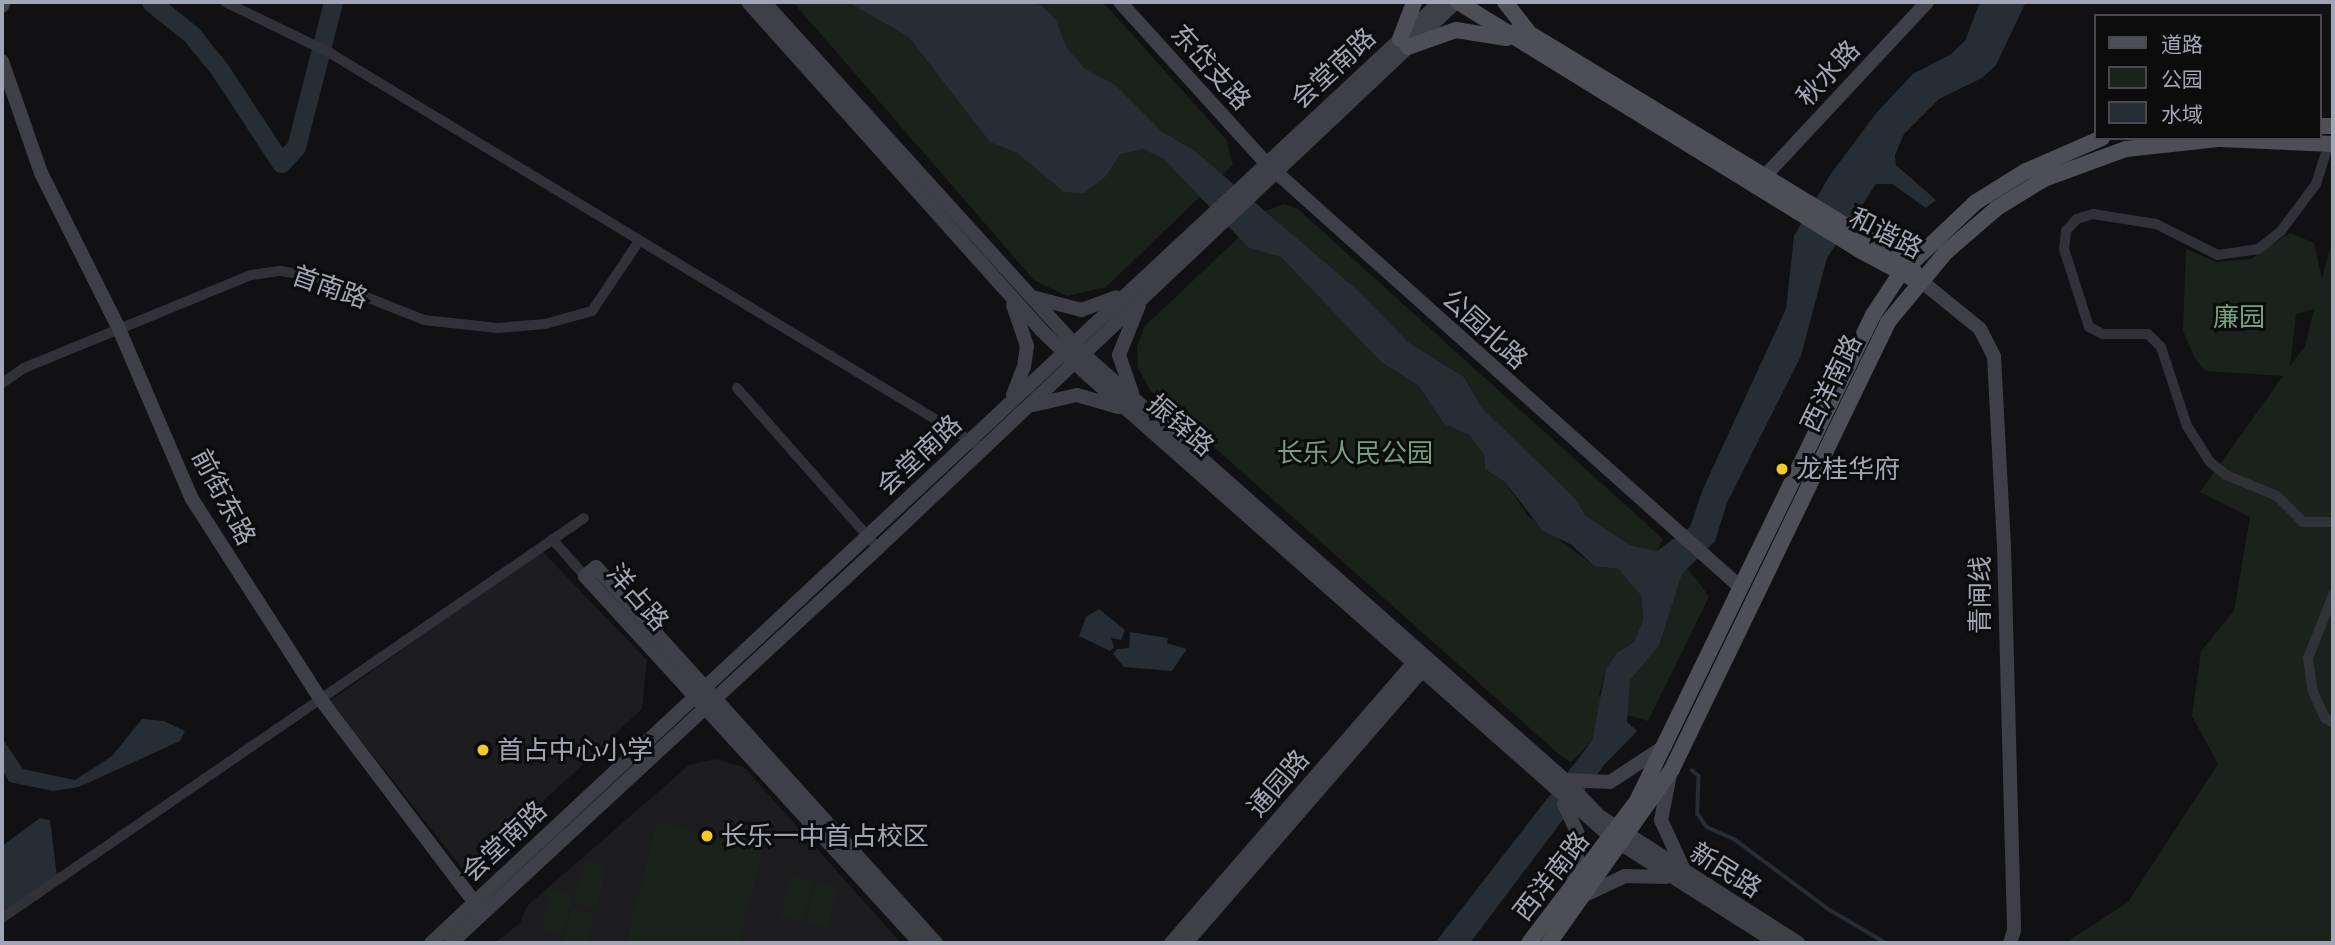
<!DOCTYPE html>
<html>
<head>
<meta charset="utf-8">
<style>
	body { margin:0 }
	#map { position:relative; width:2335px; height:945px; overflow:hidden; background:#111012; font-family:"PT Sans Narrow","Noto Sans SC",sans-serif }
	div>[style] { position:absolute }
	.built>* { inset:0; background:#1d1d1f }
	.green>* { inset:0; background:#1b221c }
	.water>* { inset:0; background:#272d35 }
	.stream>* { height:3.5px; margin:-1.75px; padding:0 1.75px; transform-origin:1.75px; border-radius:1.75px; background:#272d35 }
	.river>* { height:19px; margin:-9.5px; padding:0 9.5px; transform-origin:9.5px; border-radius:9.5px; background:#272d35 }
	.street>* { height:10px; margin:-5px; padding:0 5px; transform-origin:5px; border-radius:5px; background:#313237 }
	.secondary>* { height:14px; margin:-7px; padding:0 7px; transform-origin:7px; border-radius:7px; background:#3f4047 }
	.primary>* { height:16px; margin:-8px; padding:0 8px; transform-origin:8px; border-radius:8px; background:#4d4e56 }
	.dots>* { width:19px; height:19px; translate:-50% -50%; box-sizing:border-box; border:4px solid #0c0c0d; border-radius:50% }
	span { translate:-50% -50%; white-space:nowrap; text-align:center; line-height:1.15; -webkit-text-stroke:6px #0c0c0d; paint-order:stroke }
	.street-label { font-size:26px; color:#a2a5b3 }
	.park-label { font-size:26px; color:#789e80 }
	.poi-label { font-size:26px; color:#a2a5b3 }
	.left { translate:0 -50%; text-align:left }
	.frame { position:absolute; inset:0; border:4px solid #a2a5b3; pointer-events:none }
	.legend { position:absolute; left:2094px; top:14px; width:228px; height:126px; box-sizing:border-box; background:#0c0c0d; border:2px solid #48494f; margin:0; padding:9px 12px; list-style:none; font-size:21px; color:#a2a5b3 }
	.legend li { display:flex; align-items:center; gap:14px; height:35px }
	.legend b { width:35px; border:2px solid #48494f }
</style>
</head>
<body>
<div id="map">
	<div class="built">
		<i style="clip-path:polygon(542px 551px,647px 660px,642px 709px,466px 873px,330px 701px)"></i>
		<i style="clip-path:polygon(715px 759px,744px 767px,901px 943px,495px 943px,520px 923px,527px 906px,689px 765px)"></i>
	</div>
	<div class="green">
		<i style="clip-path:polygon(793px 2px,1103px 2px,1226px 139px,1233px 165px,1106px 287px,1067px 296px,1034px 280px)"></i>
		<i style="clip-path:polygon(1284px 204px,1298px 209px,1663px 539px,1657px 551px,1630px 545px,1586px 516px,1574px 497px,1482px 408px,1464px 377px,1408px 342px,1265px 211px)"></i>
		<i style="clip-path:polygon(evenodd,2290px 233px,2314px 243px,2322px 279px,2333px 237px,2333px 943px,2066px 943px,2128px 902px,2218px 764px,2192px 716px,2201px 651px,2234px 611px,2250px 517px,2200px 492px,2283px 376px,2205px 371px,2195px 359px,2183px 331px,2186px 249px,2217px 262px,2251px 259px,2290px 233px,2314px 309px,2305px 346px,2290px 366px,2296px 314px,2314px 309px)"></i>
		<i style="clip-path:polygon(1241px 235px,1249px 248px,1281px 257px,1381px 362px,1419px 386px,1444px 424px,1469px 435px,1484px 455px,1485px 469px,1505px 482px,1528px 516px,1594px 566px,1618px 569px,1633px 582px,1641px 595px,1643px 620px,1634px 642px,1617px 653px,1606px 669px,1599px 695px,1625px 701px,1630px 680px,1659px 646px,1682px 574px,1687px 569px,1698px 581px,1709px 597px,1648px 721px,1599px 707px,1592px 741px,1571px 762px,1561px 756px,1150px 390px,1138px 368px,1137px 347px,1145px 326px)"></i>
		<i style="clip-path:polygon(657px 822px,763px 850px,738px 943px,626px 943px)"></i>
		<i style="clip-path:polygon(584px 861px,606px 867px,596px 908px,574px 903px)"></i>
		<i style="clip-path:polygon(791px 875px,813px 881px,802px 922px,780px 917px)"></i>
		<i style="clip-path:polygon(816px 882px,838px 887px,828px 928px,806px 923px)"></i>
		<i style="clip-path:polygon(551px 889px,573px 894px,563px 935px,541px 930px)"></i>
		<i style="clip-path:polygon(572px 908px,594px 914px,587px 943px,564px 943px)"></i>
	</div>
	<div class="water">
		<i style="clip-path:polygon(848px 2px,1031px 2px,1042px 6px,1056px 20px,1066px 47px,1085px 69px,1114px 84px,1161px 131px,1196px 152px,1357px 290px,1408px 342px,1464px 377px,1482px 408px,1574px 497px,1586px 516px,1630px 545px,1657px 551px,1690px 527px,1703px 489px,1786px 309px,1794px 236px,1830px 175px,1877px 112px,1913px 74px,1951px 54px,1965px 41px,1980px 2px,2026px 2px,1996px 65px,1982px 78px,1939px 99px,1904px 134px,1895px 155px,1896px 165px,1936px 200px,1926px 208px,1892px 184px,1876px 184px,1827px 258px,1801px 356px,1727px 503px,1715px 541px,1682px 574px,1659px 646px,1630px 680px,1627px 722px,1637px 731px,1604px 765px,1470px 943px,1435px 943px,1592px 741px,1606px 669px,1617px 653px,1634px 642px,1643px 620px,1641px 595px,1618px 569px,1594px 566px,1572px 545px,1543px 531px,1505px 482px,1485px 469px,1484px 455px,1469px 435px,1444px 424px,1419px 386px,1381px 362px,1281px 257px,1249px 248px,1164px 159px,1143px 149px,1120px 154px,1106px 176px,1084px 193px,1064px 192px,1016px 152px,990px 142px,909px 37px)"></i>
		<i style="clip-path:polygon(1099px 609px,1125px 630px,1121px 640px,1111px 638px,1114px 647px,1110px 651px,1079px 636px,1086px 617px)"></i>
		<i style="clip-path:polygon(1130px 632px,1168px 638px,1167px 643px,1187px 649px,1172px 671px,1124px 667px,1113px 654px,1117px 649px,1129px 648px)"></i>
		<i style="clip-path:polygon(142px 719px,164px 721px,185px 731px,180px 741px,79px 787px,53px 791px,9px 782px,2px 769px,2px 738px,23px 769px,75px 780px,112px 756px)"></i>
		<i style="clip-path:polygon(40px 818px,50px 820px,57px 877px,2px 912px,2px 846px)"></i>
	</div>
	<div class="stream">
		<i style="left:1692px;top:770px;width:9px;rotate:41deg"></i>
		<i style="left:1699px;top:776px;width:38px;rotate:92deg"></i>
		<i style="left:1698px;top:814px;width:16px;rotate:55deg"></i>
		<i style="left:1707px;top:827px;width:30px;rotate:24deg"></i>
		<i style="left:1734px;top:839px;width:119px;rotate:36.5deg"></i>
		<i style="left:1830px;top:910px;width:65px;rotate:30.5deg"></i>
	</div>
	<div class="river">
		<i style="left:151px;top:2px;width:53px;rotate:38.8deg"></i>
		<i style="left:192px;top:35px;width:45px;rotate:51.3deg"></i>
		<i style="left:220px;top:70px;width:111px;rotate:56.7deg"></i>
		<i style="left:281px;top:163px;width:22px;rotate:-47deg"></i>
		<i style="left:296px;top:147px;width:150px;rotate:-75.7deg"></i>
	</div>
	<div class="street">
		<i style="left:225px;top:2px;width:117px;rotate:25.9deg"></i>
		<i style="left:330px;top:53px;width:763px;rotate:31.17deg"></i>
		<i style="left:2329px;top:143px;width:43px;rotate:107.6deg"></i>
		<i style="left:2316px;top:184px;width:59px;rotate:126.7deg"></i>
		<i style="left:2281px;top:231px;width:28px;rotate:141deg"></i>
		<i style="left:2259px;top:249px;width:41px;rotate:171.7deg"></i>
		<i style="left:2218px;top:255px;width:69px;rotate:-153.4deg"></i>
		<i style="left:2156px;top:224px;width:64px;rotate:-171deg"></i>
		<i style="left:2093px;top:214px;width:17px;rotate:163deg"></i>
		<i style="left:2077px;top:219px;width:16px;rotate:133deg"></i>
		<i style="left:2066px;top:231px;width:18px;rotate:96deg"></i>
		<i style="left:2064px;top:249px;width:82px;rotate:72.2deg"></i>
		<i style="left:2089px;top:327px;width:16px;rotate:27deg"></i>
		<i style="left:2103px;top:334px;width:45px"></i>
		<i style="left:2148px;top:334px;width:18px;rotate:45deg"></i>
		<i style="left:2161px;top:347px;width:83px;rotate:71.8deg"></i>
		<i style="left:2187px;top:426px;width:43px;rotate:57.4deg"></i>
		<i style="left:2210px;top:462px;width:21px;rotate:39deg"></i>
		<i style="left:2226px;top:475px;width:55px;rotate:22.4deg"></i>
		<i style="left:2277px;top:496px;width:37px;rotate:45deg"></i>
		<i style="left:2303px;top:522px;width:30px"></i>
		<i style="left:2px;top:383px;width:27px;rotate:-34deg"></i>
		<i style="left:24px;top:368px;width:245px;rotate:-22.3deg"></i>
		<i style="left:251px;top:275px;width:30px;rotate:-8deg"></i>
		<i style="left:281px;top:271px;width:36px;rotate:10deg"></i>
		<i style="left:316px;top:277px;width:116px;rotate:21.7deg"></i>
		<i style="left:424px;top:320px;width:74px;rotate:6.2deg"></i>
		<i style="left:498px;top:328px;width:47px;rotate:-4.9deg"></i>
		<i style="left:545px;top:324px;width:49px;rotate:-15.5deg"></i>
		<i style="left:592px;top:311px;width:84px;rotate:-56.1deg"></i>
		<i style="left:737px;top:388px;width:204px;rotate:48.6deg"></i>
		<i style="left:552px;top:539px;width:50px;rotate:48.3deg"></i>
		<i style="left:2333px;top:595px;width:68px;rotate:111.6deg"></i>
		<i style="left:2308px;top:658px;width:34px;rotate:82deg"></i>
		<i style="left:2313px;top:692px;width:29px;rotate:65deg"></i>
		<i style="left:2325px;top:718px;width:9px;rotate:32deg"></i>
		<i style="left:2px;top:918px;width:706px;rotate:-34.5deg"></i>
	</div>
	<div class="secondary">
		<i style="left:748px;top:2px;width:440px;rotate:48.2deg"></i>
		<i style="left:1041px;top:330px;width:65px;rotate:43.8deg"></i>
		<i style="left:1088px;top:375px;width:699px;rotate:41.46deg"></i>
		<i style="left:1612px;top:838px;width:196px;rotate:32.5deg"></i>
		<i style="left:764px;top:2px;width:472px;rotate:47.8deg"></i>
		<i style="left:1081px;top:352px;width:646px;rotate:41.49deg"></i>
		<i style="left:1565px;top:780px;width:50px;rotate:46.6deg"></i>
		<i style="left:1599px;top:816px;width:236px;rotate:32.5deg"></i>
		<i style="left:1120px;top:2px;width:219px;rotate:47.8deg"></i>
		<i style="left:1267px;top:164px;width:635px;rotate:41.81deg"></i>
		<i style="left:2px;top:6px;width:4px;rotate:-63deg"></i>
		<i style="left:2px;top:61px;width:119px;rotate:70.8deg"></i>
		<i style="left:41px;top:173px;width:174px;rotate:63.4deg"></i>
		<i style="left:119px;top:329px;width:185px;rotate:66.8deg"></i>
		<i style="left:192px;top:499px;width:239px;rotate:57.3deg"></i>
		<i style="left:321px;top:700px;width:261px;rotate:52.8deg"></i>
		<i style="left:1764px;top:177px;width:239px;rotate:-47deg"></i>
		<i style="left:1920px;top:280px;width:77px;rotate:39.2deg"></i>
		<i style="left:1980px;top:329px;width:30px;rotate:63deg"></i>
		<i style="left:1994px;top:356px;width:190px;rotate:87deg"></i>
		<i style="left:2004px;top:546px;width:384px;rotate:88.5deg"></i>
		<i style="left:2014px;top:930px;width:14px;rotate:107deg"></i>
		<i style="left:1036px;top:298px;width:47px;rotate:14.9deg"></i>
		<i style="left:1081px;top:310px;width:37px;rotate:-20deg"></i>
		<i style="left:1132px;top:393px;width:40px;rotate:-108.9deg"></i>
		<i style="left:1119px;top:355px;width:54px;rotate:-68.2deg"></i>
		<i style="left:1013px;top:395px;width:30px;rotate:-69deg"></i>
		<i style="left:1024px;top:367px;width:21px;rotate:-82deg"></i>
		<i style="left:1027px;top:346px;width:43px;rotate:-108.9deg"></i>
		<i style="left:1033px;top:405px;width:45px;rotate:-12.8deg"></i>
		<i style="left:1077px;top:395px;width:43px;rotate:16.3deg"></i>
		<i style="left:1670px;top:775px;width:46px;rotate:101.3deg"></i>
		<i style="left:1661px;top:820px;width:55px;rotate:65.3deg"></i>
		<i style="left:1565px;top:780px;width:45px;rotate:2.5deg"></i>
		<i style="left:1610px;top:782px;width:66px;rotate:-33.2deg"></i>
		<i style="left:1564px;top:804px;width:38px;rotate:65deg"></i>
		<i style="left:1580px;top:839px;width:45px;rotate:99deg"></i>
		<i style="left:1585px;top:895px;width:44px;rotate:-25.4deg"></i>
		<i style="left:1625px;top:876px;width:41px;rotate:1.4deg"></i>
		<i style="left:431px;top:943px;width:1380px;rotate:-43deg"></i>
		<i style="left:451px;top:943px;width:582px;rotate:-42.77deg"></i>
		<i style="left:878px;top:548px;width:795px;rotate:-43.37deg"></i>
		<i style="left:920px;top:943px;width:497px;rotate:-132.4deg"></i>
		<i style="left:585px;top:576px;width:14px;rotate:-39deg"></i>
		<i style="left:596px;top:567px;width:507px;rotate:47.88deg"></i>
		<i style="left:1171px;top:943px;width:377px;rotate:-49.1deg"></i>
		<i style="left:1186px;top:943px;width:369px;rotate:-49.1deg"></i>
	</div>
	<div class="primary">
		<i style="left:1458px;top:2px;width:471px;rotate:31.7deg"></i>
		<i style="left:1859px;top:250px;width:58px;rotate:27.9deg"></i>
		<i style="left:1505px;top:2px;width:37px;rotate:52deg"></i>
		<i style="left:1519px;top:27px;width:458px;rotate:31.3deg"></i>
		<i style="left:1910px;top:265px;width:9px;rotate:58deg"></i>
		<i style="left:1400px;top:39px;width:40px;rotate:-69deg"></i>
		<i style="left:1408px;top:47px;width:51px;rotate:-19.5deg"></i>
		<i style="left:1456px;top:30px;width:51px;rotate:9.1deg"></i>
		<i style="left:2319px;top:126px;width:14px"></i>
		<i style="left:1529px;top:943px;width:178px;rotate:-52.7deg"></i>
		<i style="left:1637px;top:801px;width:540px;rotate:-64.1deg"></i>
		<i style="left:1873px;top:315px;width:49px;rotate:-56.6deg"></i>
		<i style="left:1900px;top:274px;width:105px;rotate:-43.5deg"></i>
		<i style="left:1976px;top:202px;width:59px;rotate:-31.8deg"></i>
		<i style="left:2026px;top:171px;width:83px;rotate:-23.5deg"></i>
		<i style="left:1549px;top:943px;width:213px;rotate:-54.7deg"></i>
		<i style="left:1672px;top:769px;width:496px;rotate:-64.2deg"></i>
		<i style="left:1888px;top:322px;width:91px;rotate:-50.4deg"></i>
		<i style="left:1946px;top:252px;width:67px;rotate:-40.8deg"></i>
		<i style="left:1997px;top:208px;width:55px;rotate:-31.7deg"></i>
		<i style="left:2044px;top:179px;width:87px;rotate:-20.1deg"></i>
		<i style="left:2126px;top:149px;width:95px;rotate:-6.1deg"></i>
		<i style="left:2220px;top:139px;width:113px;rotate:2.5deg"></i>
	</div>
	<div class="dots">
		<i style="left:1782px;top:469px;background:#f3ca28"></i>
		<i style="left:483px;top:750px;background:#f3ca28"></i>
		<i style="left:707px;top:836px;background:#f3ca28"></i>
	</div>
	<div class="street-label">
		<span style="left:1211px;top:67px;rotate:48deg">东岱支路</span>
		<span style="left:1333px;top:68px;rotate:-43deg">会堂南路</span>
		<span style="left:1828px;top:73px;rotate:-47deg">秋水路</span>
		<span style="left:1886px;top:233px;rotate:27deg">和谐路</span>
		<span style="left:330px;top:287px;rotate:19deg">首南路</span>
		<span style="left:1485px;top:329px;rotate:42deg">公园北路</span>
		<span style="left:1831px;top:383px;rotate:-64deg">西洋南路</span>
		<span style="left:1181px;top:425px;rotate:41deg">振铎路</span>
		<span style="left:919px;top:455px;rotate:-43deg">会堂南路</span>
		<span style="left:224px;top:497px;rotate:62deg">前街东路</span>
		<span style="left:1980px;top:595px;rotate:-90deg">青闸线</span>
		<span style="left:638px;top:597px;rotate:49deg">洋占路</span>
		<span style="left:1278px;top:783px;rotate:-49deg">通园路</span>
		<span style="left:504px;top:841px;rotate:-43deg">会堂南路</span>
		<span style="left:1726px;top:870px;rotate:32deg">新民路</span>
		<span style="left:1551px;top:876px;rotate:-52deg">西洋南路</span>
	</div>
	<div class="park-label">
		<span style="left:2239px;top:317px">廉园</span>
		<span style="left:1355px;top:453px">长乐人民公园</span>
	</div>
	<div class="poi-label">
		<span class="left" style="left:1796px;top:469px">龙桂华府</span>
		<span class="left" style="left:497px;top:750px">首占中心小学</span>
		<span class="left" style="left:721px;top:836px">长乐一中首占校区</span>
	</div>
	<div class="frame"></div>
	<ul class="legend">
	<li><b style="height:9px;background:#4d4e56"></b>道路</li>
	<li><b style="height:19px;background:#1b221c"></b>公园</li>
	<li><b style="height:19px;background:#272d35"></b>水域</li>
	</ul>
</div>
</body>
</html>
